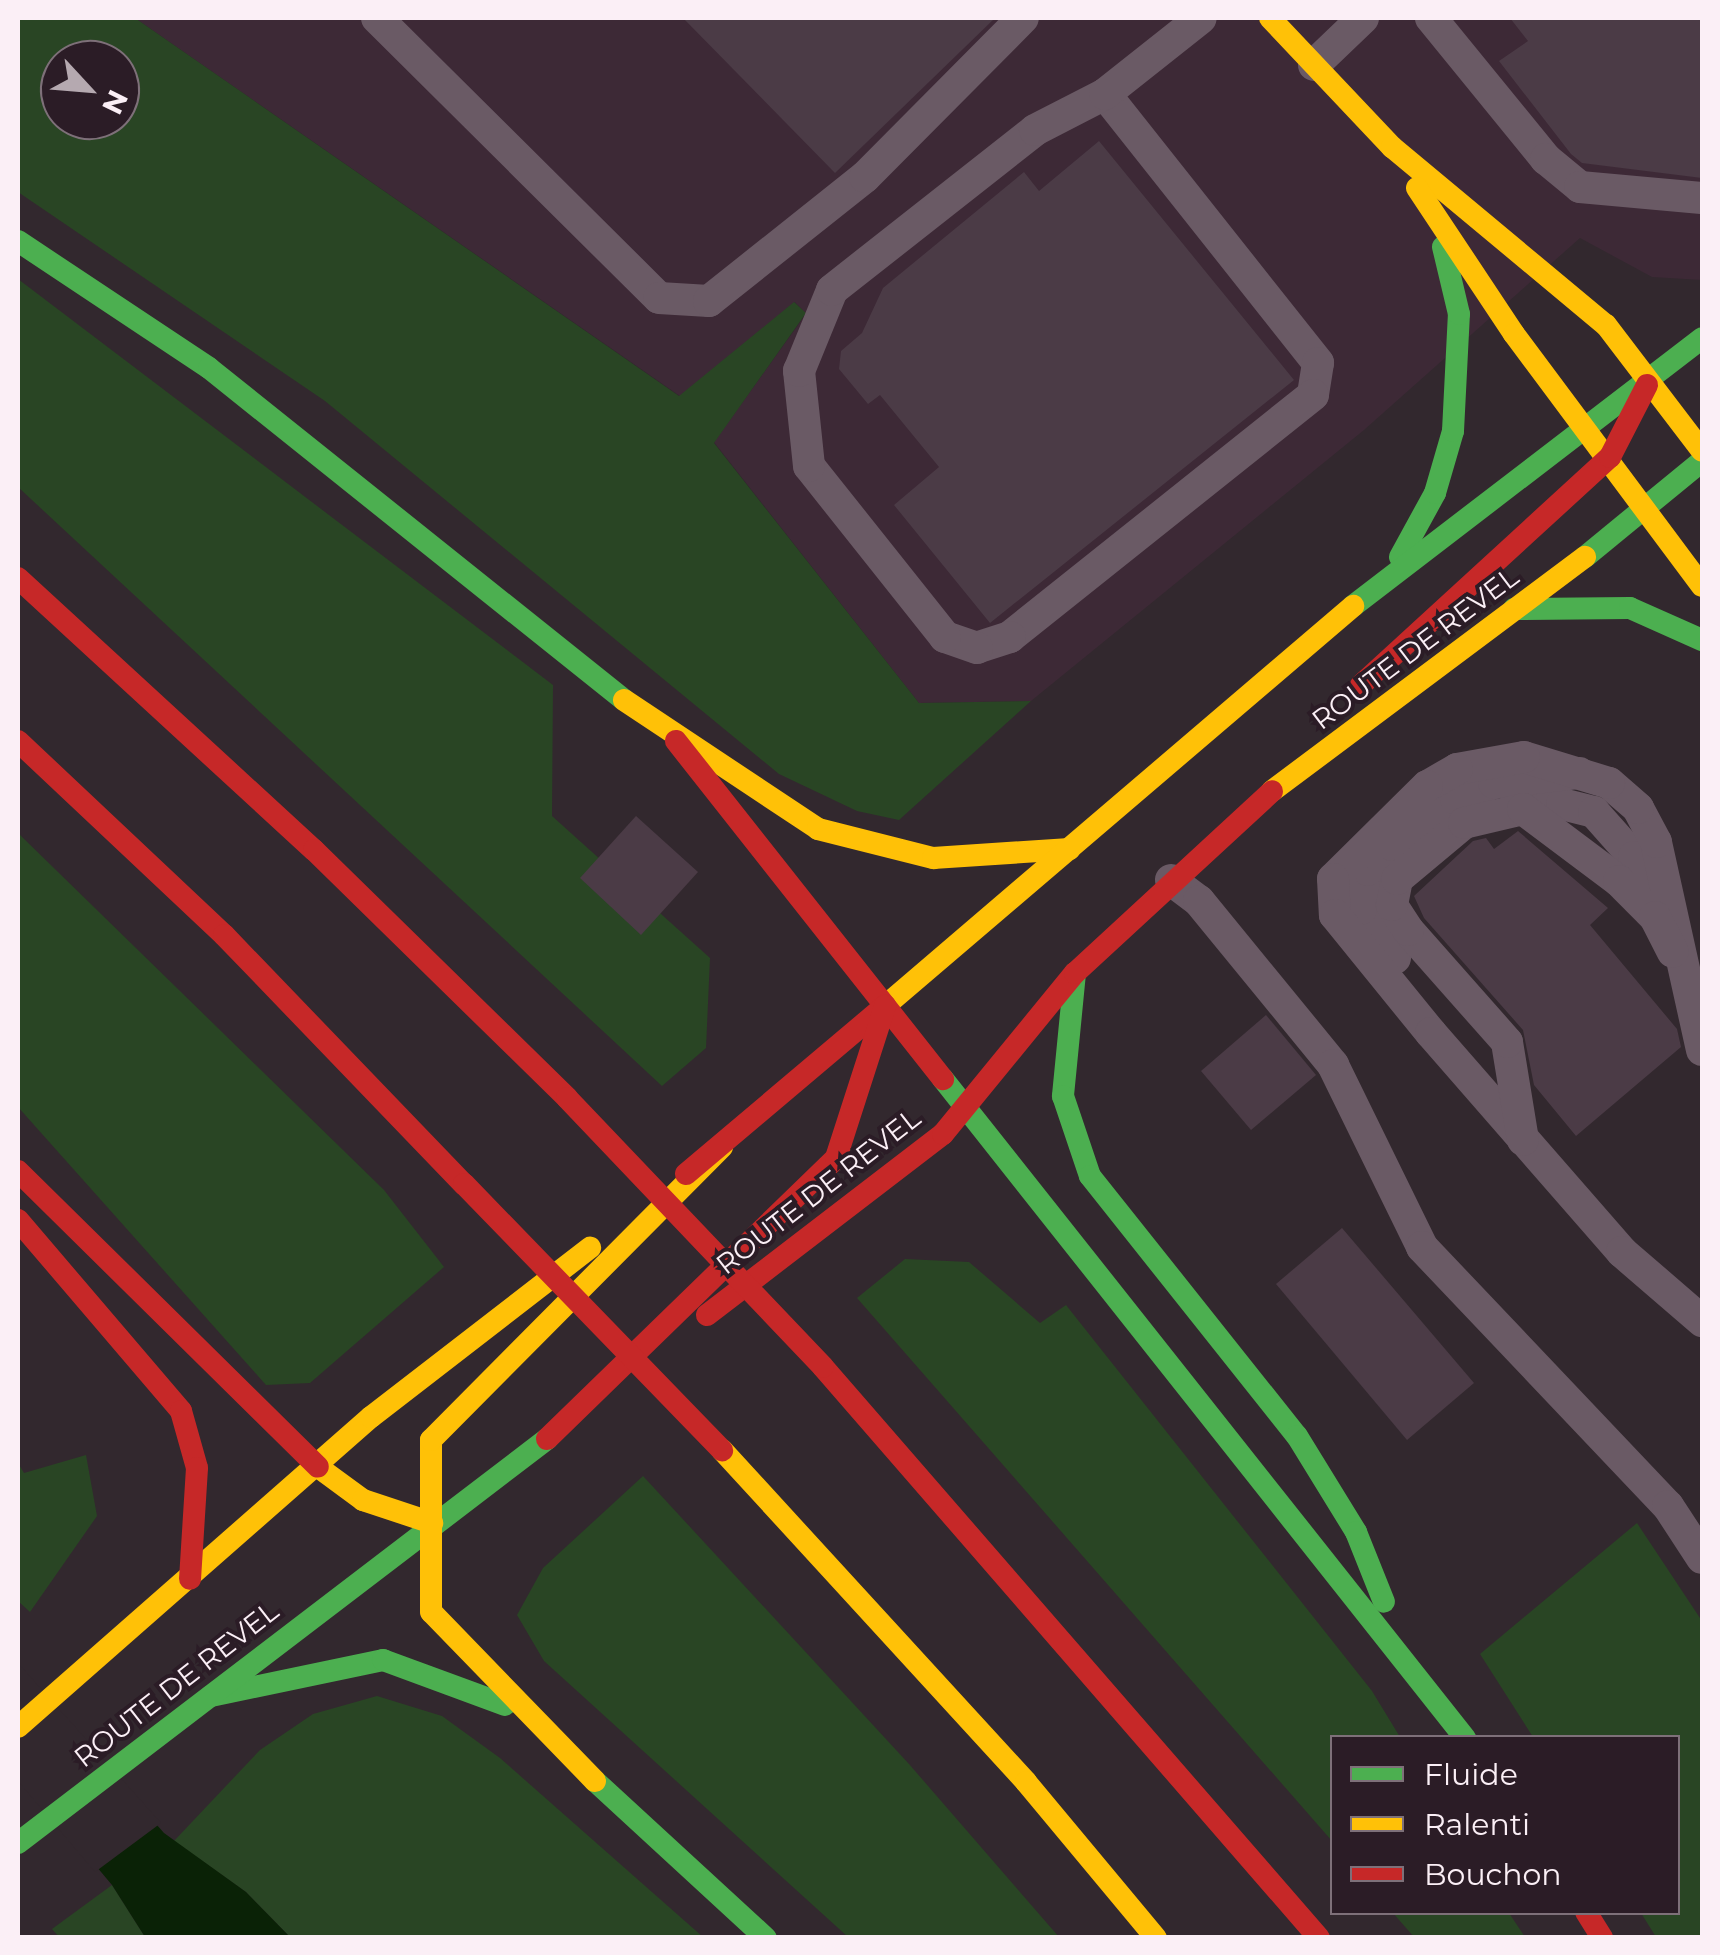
<!DOCTYPE html>
<html>
<head>
<meta charset="utf-8">
<style>
	body { margin:0 }
	#map { position:relative; width:1720px; height:1955px; overflow:hidden; background:#32282e; font-family:Montserrat,sans-serif }
	div>[style] { position:absolute }
	.built>* { inset:0; background:#3d2936 }
	.green>* { inset:0; background:#294524 }
	.water>* { inset:0; background:#0a2206 }
	.pier>* { inset:0; background:#32282e }
	.building>* { inset:0; background:#4b3b46 }
	.lane>* { height:32px; margin:-16px; padding:0 16px; transform-origin:16px; border-radius:16px; background:#6a5a65 }
	.fast>* { height:22px; margin:-11px; padding:0 11px; transform-origin:11px; border-radius:11px; background:#4caf50 }
	.slow>* { height:22px; margin:-11px; padding:0 11px; transform-origin:11px; border-radius:11px; background:#ffc107 }
	.jam>* { height:22px; margin:-11px; padding:0 11px; transform-origin:11px; border-radius:11px; background:#c62828 }
	.jam-bridge>* { height:22px; margin:-11px; padding:0 11px; transform-origin:11px; border-radius:11px; background:#c62828 }
	span { translate:-50% -50%; white-space:nowrap; text-align:center; line-height:1.15; -webkit-text-stroke:8px #2b1c26; paint-order:stroke }
	.street-label { font-size:28px; color:#fbeff6 }
	.frame { position:absolute; inset:0; border:20px solid #fbeff6; pointer-events:none }
	.legend { position:absolute; left:1330px; top:1735px; width:350px; height:180px; box-sizing:border-box; background:#2b1c26; border:2px solid #7e7079; margin:0; padding:12px 18px; list-style:none; font-size:30px; color:#fbeff6 }
	.legend li { display:flex; align-items:center; gap:20px; height:50px }
	.legend b { width:50px; border:2px solid #7e7079 }
	.north { position:absolute; left:40px; top:40px; width:100px; height:100px; box-sizing:border-box; background:#2b1c26; border:2px solid #7e7079; border-radius:50%; rotate:116deg; font-size:28px; font-weight:700; line-height:40px; text-align:center; color:#fbeff6 }
	.north::after { content:''; display:block; margin:auto; width:35px; height:45px; background:#b5a9b0; clip-path:polygon(50% 0,100% 100%,50% 72%,0 100%) }
</style>
</head>
<body>
<div id="map">
	<div class="built">
		<i style="clip-path:polygon(135px 18px,1702px 18px,1702px 280px,1652px 277px,1580px 238px,1364px 430px,1031px 701px,919px 703px,714px 442px,806px 314px,795px 302px,680px 396px)"></i>
	</div>
	<div class="green">
		<i style="clip-path:polygon(evenodd,18px 18px,135px 18px,679px 396px,794px 302px,806px 313px,714px 443px,919px 703px,1031px 701px,899px 820px,857px 811px,779px 774px,325px 401px,18px 192px,18px 18px,60px 60px,120px 60px,120px 120px,60px 120px,60px 60px)"></i>
		<i style="clip-path:polygon(18px 279px,553px 685px,552px 816px,710px 958px,706px 1048px,662px 1086px,18px 487px)"></i>
		<i style="clip-path:polygon(18px 833px,384px 1190px,444px 1267px,310px 1383px,266px 1385px,18px 1107px)"></i>
		<i style="clip-path:polygon(905px 1259px,969px 1262px,1040px 1323px,1066px 1305px,1372px 1691px,1400px 1737px,1332px 1738px,1332px 1841px,857px 1298px)"></i>
		<i style="clip-path:polygon(86px 1455px,97px 1516px,30px 1612px,18px 1601px,18px 1463px,24px 1473px)"></i>
		<i style="clip-path:polygon(643px 1476px,909px 1764px,1059px 1937px,848px 1937px,544px 1661px,517px 1615px,543px 1568px)"></i>
		<i style="clip-path:polygon(1637px 1523px,1702px 1621px,1702px 1937px,1656px 1937px,1641px 1913px,1678px 1912px,1678px 1738px,1533px 1737px,1480px 1654px)"></i>
		<i style="clip-path:polygon(377px 1696px,442px 1716px,500px 1758px,703px 1937px,290px 1937px,246px 1892px,174px 1841px,260px 1750px,313px 1714px)"></i>
		<i style="clip-path:polygon(112px 1885px,145px 1937px,59px 1937px,52px 1929px)"></i>
		<i style="clip-path:polygon(1393px 1913px,1509px 1913px,1525px 1937px,1414px 1937px)"></i>
	</div>
	<div class="water">
		<i style="clip-path:polygon(18px 1668px,164px 1833px,246px 1892px,290px 1937px,145px 1937px,112px 1885px,18px 1773px)"></i>
	</div>
	<div class="pier">
		<i style="clip-path:polygon(18px 1663px,161px 1823px,95px 1872px,18px 1781px)"></i>
	</div>
	<div class="building">
		<i style="clip-path:polygon(683px 18px,995px 18px,835px 173px)"></i>
		<i style="clip-path:polygon(1510px 18px,1702px 18px,1702px 178px,1582px 163px,1571px 154px,1499px 61px,1528px 41px)"></i>
		<i style="clip-path:polygon(1099px 141px,1294px 380px,990px 623px,894px 505px,939px 467px,880px 395px,868px 404px,839px 369px,841px 351px,862px 333px,883px 288px,1024px 172px,1039px 191px)"></i>
		<i style="clip-path:polygon(636px 816px,698px 872px,641px 935px,580px 878px)"></i>
		<i style="clip-path:polygon(1518px 831px,1608px 908px,1590px 925px,1677px 1029px,1681px 1047px,1576px 1136px,1534px 1085px,1523px 1030px,1424px 918px,1414px 896px,1473px 841px,1486px 838px,1494px 849px)"></i>
		<i style="clip-path:polygon(1266px 1015px,1316px 1075px,1251px 1130px,1201px 1071px)"></i>
		<i style="clip-path:polygon(1342px 1228px,1474px 1383px,1407px 1440px,1276px 1284px)"></i>
	</div>
	<div class="lane">
		<i style="left:377px;top:18px;width:397px;rotate:44.8deg"></i>
		<i style="left:659px;top:298px;width:50px;rotate:3.4deg"></i>
		<i style="left:709px;top:301px;width:199px;rotate:-38.5deg"></i>
		<i style="left:865px;top:177px;width:224px;rotate:-45.2deg"></i>
		<i style="left:1431px;top:18px;width:182px;rotate:50.8deg"></i>
		<i style="left:1546px;top:159px;width:44px;rotate:39.5deg"></i>
		<i style="left:1580px;top:187px;width:122px;rotate:5.2deg"></i>
		<i style="left:1314px;top:65px;width:68px;rotate:-43.8deg"></i>
		<i style="left:1105px;top:94px;width:343px;rotate:51.6deg"></i>
		<i style="left:1318px;top:363px;width:32px;rotate:99deg"></i>
		<i style="left:1313px;top:395px;width:388px;rotate:141.4deg"></i>
		<i style="left:1010px;top:637px;width:35px;rotate:162deg"></i>
		<i style="left:977px;top:648px;width:34px;rotate:-161deg"></i>
		<i style="left:945px;top:637px;width:218px;rotate:-128.5deg"></i>
		<i style="left:809px;top:466px;width:96px;rotate:-96deg"></i>
		<i style="left:799px;top:371px;width:87px;rotate:-67.8deg"></i>
		<i style="left:832px;top:290px;width:258px;rotate:-38.2deg"></i>
		<i style="left:1035px;top:130px;width:79px;rotate:-27.2deg"></i>
		<i style="left:1105px;top:94px;width:122px;rotate:-38.4deg"></i>
		<i style="left:1523px;top:809px;width:39px;rotate:-7deg"></i>
		<i style="left:1562px;top:804px;width:33px;rotate:14deg"></i>
		<i style="left:1594px;top:812px;width:60px;rotate:48.4deg"></i>
		<i style="left:1634px;top:857px;width:54px;rotate:70.6deg"></i>
		<i style="left:1171px;top:880px;width:35px;rotate:37deg"></i>
		<i style="left:1199px;top:901px;width:212px;rotate:50.7deg"></i>
		<i style="left:1333px;top:1065px;width:203px;rotate:63.9deg"></i>
		<i style="left:1422px;top:1247px;width:357px;rotate:46.5deg"></i>
		<i style="left:1668px;top:1506px;width:62px;rotate:56.8deg"></i>
		<i style="left:1395px;top:958px;width:60px;rotate:-124.8deg"></i>
		<i style="left:1361px;top:909px;width:40px;rotate:-80deg"></i>
		<i style="left:1368px;top:870px;width:35px;rotate:-46deg"></i>
		<i style="left:1392px;top:845px;width:79px;rotate:-35.7deg"></i>
		<i style="left:1456px;top:799px;width:41px;rotate:-22.8deg"></i>
		<i style="left:1494px;top:783px;width:86px;rotate:-6.7deg"></i>
		<i style="left:1702px;top:1050px;width:213px;rotate:-102.5deg"></i>
		<i style="left:1656px;top:842px;width:38px;rotate:-118deg"></i>
		<i style="left:1638px;top:808px;width:38px;rotate:-139deg"></i>
		<i style="left:1609px;top:783px;width:89px;rotate:-163deg"></i>
		<i style="left:1524px;top:757px;width:68px;rotate:169.8deg"></i>
		<i style="left:1457px;top:769px;width:34px;rotate:150deg"></i>
		<i style="left:1427px;top:786px;width:132px;rotate:135.3deg"></i>
		<i style="left:1333px;top:879px;width:36px;rotate:87deg"></i>
		<i style="left:1335px;top:915px;width:152px;rotate:50.9deg"></i>
		<i style="left:1431px;top:1033px;width:291px;rotate:48.9deg"></i>
		<i style="left:1622px;top:1252px;width:106px;rotate:40.8deg"></i>
		<i style="left:1523px;top:1140px;width:99px;rotate:-99.3deg"></i>
		<i style="left:1507px;top:1042px;width:149px;rotate:-131.5deg"></i>
		<i style="left:1408px;top:930px;width:30px;rotate:-123deg"></i>
		<i style="left:1392px;top:905px;width:26px;rotate:-79deg"></i>
		<i style="left:1397px;top:879px;width:87px;rotate:-39.9deg"></i>
		<i style="left:1464px;top:823px;width:61px;rotate:-13.3deg"></i>
		<i style="left:1523px;top:809px;width:120px;rotate:36.9deg"></i>
		<i style="left:1619px;top:881px;width:51px;rotate:45deg"></i>
		<i style="left:1655px;top:917px;width:39px;rotate:63deg"></i>
	</div>
	<div class="fast">
		<i style="left:18px;top:241px;width:229px;rotate:33.6deg"></i>
		<i style="left:209px;top:368px;width:531px;rotate:38.66deg"></i>
		<i style="left:1400px;top:557px;width:73px;rotate:-61.3deg"></i>
		<i style="left:1435px;top:493px;width:65px;rotate:-73.8deg"></i>
		<i style="left:1453px;top:431px;width:117px;rotate:-87.1deg"></i>
		<i style="left:1459px;top:314px;width:69px;rotate:-103.4deg"></i>
		<i style="left:1585px;top:557px;width:151px;rotate:-39.4deg"></i>
		<i style="left:1353px;top:606px;width:440px;rotate:-37.5deg"></i>
		<i style="left:1514px;top:609px;width:116px;rotate:-0.5deg"></i>
		<i style="left:1630px;top:608px;width:79px;rotate:24deg"></i>
		<i style="left:1075px;top:973px;width:124px;rotate:95.6deg"></i>
		<i style="left:1063px;top:1096px;width:84px;rotate:71.4deg"></i>
		<i style="left:1090px;top:1176px;width:332px;rotate:51.5deg"></i>
		<i style="left:1297px;top:1436px;width:113px;rotate:58.4deg"></i>
		<i style="left:1356px;top:1532px;width:75px;rotate:68.2deg"></i>
		<i style="left:943px;top:1079px;width:841px;rotate:51.62deg"></i>
		<i style="left:211px;top:1696px;width:176px;rotate:-11.8deg"></i>
		<i style="left:383px;top:1660px;width:130px;rotate:20.2deg"></i>
		<i style="left:595px;top:1781px;width:232px;rotate:42.6deg"></i>
		<i style="left:18px;top:1843px;width:666px;rotate:-37.37deg"></i>
	</div>
	<div class="slow">
		<i style="left:1270px;top:18px;width:178px;rotate:46.6deg"></i>
		<i style="left:1392px;top:147px;width:278px;rotate:39.8deg"></i>
		<i style="left:1606px;top:325px;width:158px;rotate:52.7deg"></i>
		<i style="left:1417px;top:188px;width:175px;rotate:56.4deg"></i>
		<i style="left:1514px;top:334px;width:314px;rotate:53.3deg"></i>
		<i style="left:624px;top:700px;width:233px;rotate:33.6deg"></i>
		<i style="left:818px;top:829px;width:119px;rotate:14.2deg"></i>
		<i style="left:933px;top:858px;width:137px;rotate:-3.8deg"></i>
		<i style="left:1272px;top:791px;width:391px;rotate:-36.8deg"></i>
		<i style="left:885px;top:1006px;width:616px;rotate:-40.52deg"></i>
		<i style="left:722px;top:1450px;width:450px;rotate:47.5deg"></i>
		<i style="left:1026px;top:1782px;width:203px;rotate:50.2deg"></i>
		<i style="left:318px;top:1467px;width:56px;rotate:36.3deg"></i>
		<i style="left:363px;top:1500px;width:73px;rotate:18.4deg"></i>
		<i style="left:18px;top:1727px;width:470px;rotate:-41.3deg"></i>
		<i style="left:371px;top:1417px;width:277px;rotate:-37.7deg"></i>
		<i style="left:595px;top:1781px;width:235px;rotate:-134.1deg"></i>
		<i style="left:431px;top:1612px;width:172px;rotate:-90deg"></i>
		<i style="left:431px;top:1440px;width:413px;rotate:-45.2deg"></i>
	</div>
	<div class="jam">
		<i style="left:18px;top:578px;width:402px;rotate:42.6deg"></i>
		<i style="left:314px;top:850px;width:354px;rotate:44.4deg"></i>
		<i style="left:1361px;top:685px;width:338px;rotate:-42.5deg"></i>
		<i style="left:1610px;top:457px;width:81px;rotate:-62.8deg"></i>
		<i style="left:18px;top:741px;width:283px;rotate:43.3deg"></i>
		<i style="left:224px;top:935px;width:346px;rotate:46.1deg"></i>
		<i style="left:676px;top:741px;width:431px;rotate:51.7deg"></i>
		<i style="left:18px;top:1171px;width:421px;rotate:44.6deg"></i>
		<i style="left:686px;top:1174px;width:260px;rotate:-40.2deg"></i>
		<i style="left:18px;top:1220px;width:251px;rotate:49.5deg"></i>
		<i style="left:181px;top:1411px;width:59px;rotate:74.3deg"></i>
		<i style="left:197px;top:1468px;width:111px;rotate:93.6deg"></i>
		<i style="left:707px;top:1315px;width:297px;rotate:-37.5deg"></i>
		<i style="left:943px;top:1134px;width:208px;rotate:-50.7deg"></i>
		<i style="left:1075px;top:973px;width:268px;rotate:-42.7deg"></i>
		<i style="left:823px;top:1367px;width:756px;rotate:49.02deg"></i>
		<i style="left:547px;top:1439px;width:403px;rotate:-44.2deg"></i>
		<i style="left:836px;top:1158px;width:160px;rotate:-72.1deg"></i>
		<i style="left:1586px;top:1912px;width:31px;rotate:58deg"></i>
	</div>
	<div class="jam-bridge">
		<i style="left:567px;top:1098px;width:371px;rotate:46.4deg"></i>
		<i style="left:464px;top:1184px;width:371px;rotate:45.9deg"></i>
	</div>
	<div class="street-label">
		<span style="left:1415px;top:648px;rotate:-37deg">ROUTE DE REVEL</span>
		<span style="left:818px;top:1191px;rotate:-38deg">ROUTE DE REVEL</span>
		<span style="left:176px;top:1684px;rotate:-38deg">ROUTE DE REVEL</span>
	</div>
	<div class="frame"></div>
	<ul class="legend">
	<li><b style="height:12px;background:#4caf50"></b>Fluide</li>
	<li><b style="height:12px;background:#ffc107"></b>Ralenti</li>
	<li><b style="height:12px;background:#c62828"></b>Bouchon</li>
	</ul>
	<div class="north">N</div>
</div>
</body>
</html>
